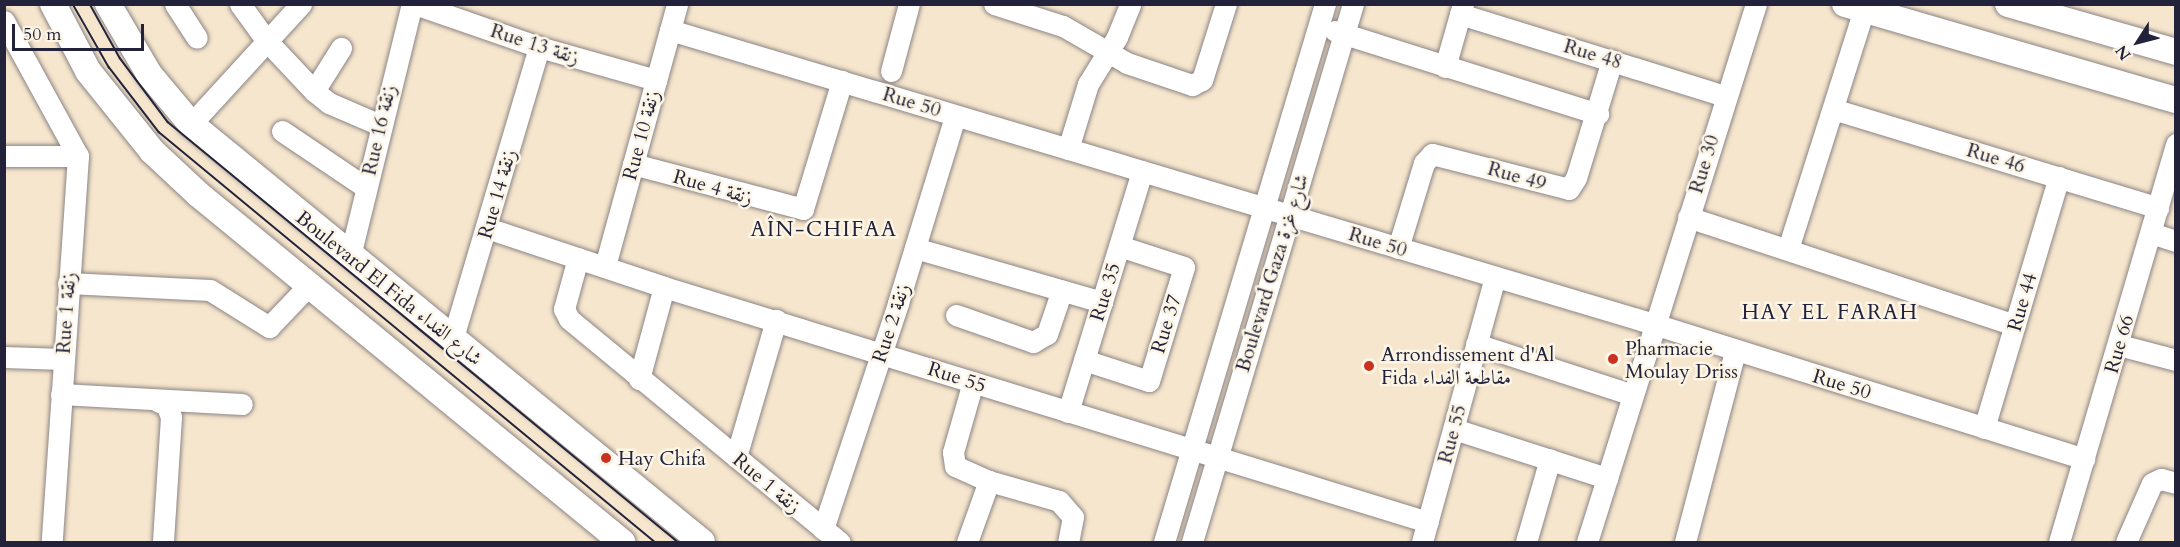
<!DOCTYPE html>
<html>
<head>
<meta charset="utf-8">
<style>
	body { margin:0 }
	#map { position:relative; width:2180px; height:547px; overflow:hidden; background:#f6e6cd; font-family:Cardo,Amiri,serif }
	div>[style] { position:absolute }
	.roads { filter:drop-shadow(0 0 2px #8c8484) drop-shadow(0 0 2px #8c8484) }
	.minor>* { height:21px; margin:-10.5px; padding:0 10.5px; transform-origin:10.5px; border-radius:10.5px; background:#fff }
	.major>* { height:26px; margin:-13px; padding:0 13px; transform-origin:13px; border-radius:13px; background:#fff }
	.tram>* { height:1.5px; margin:-0.75px; padding:0 0.75px; transform-origin:0.75px; border-radius:0.75px; background:#22223b }
	.dots>* { width:16px; height:16px; translate:-50% -50%; box-sizing:border-box; border:3px solid #fcf5e5; border-radius:50% }
	span { translate:-50% -50%; white-space:nowrap; text-align:center; line-height:1.15; -webkit-text-stroke:5px #fcf5e5; paint-order:stroke }
	.street-label { font-size:20px; color:#22223b }
	.poi-label { font-size:20px; color:#22223b }
	.left { translate:0 -50%; text-align:left }
	.neighbourhood-label { font-size:21px; color:#22223b; letter-spacing:1.5px }
	.frame { position:absolute; inset:0; border:6px solid #22223b; pointer-events:none }
	.north { position:absolute; left:2108px; top:12px; width:60px; height:60px; -webkit-text-stroke:4px #fcf5e5; paint-order:stroke; rotate:234deg; font-size:16px; font-weight:700; line-height:24px; text-align:center; color:#22223b }
	.north::after { content:''; display:block; margin:auto; width:21px; height:27px; background:#22223b; clip-path:polygon(50% 0,100% 100%,50% 72%,0 100%) }
	.scale { position:absolute; left:12px; top:24px; width:132px; height:27px; box-sizing:border-box; border:3px solid #22223b; border-top:0; padding-left:8px; font-size:18px; line-height:21px; white-space:nowrap; color:#22223b; -webkit-text-stroke:4px #fcf5e5; paint-order:stroke }
</style>
</head>
<body>
<div id="map">
	<div class="roads">
		<div class="minor">
			<i style="left:175px;top:4px;width:40px;rotate:57.1deg"></i>
			<i style="left:240px;top:4px;width:44px;rotate:54.2deg"></i>
			<i style="left:266px;top:40px;width:70px;rotate:46.7deg"></i>
			<i style="left:314px;top:91px;width:19px;rotate:39deg"></i>
			<i style="left:329px;top:103px;width:56px;rotate:23.3deg"></i>
			<i style="left:415px;top:4px;width:131px;rotate:19.1deg"></i>
			<i style="left:539px;top:47px;width:122px;rotate:15.8deg"></i>
			<i style="left:994px;top:4px;width:72px;rotate:17.7deg"></i>
			<i style="left:1063px;top:26px;width:74px;rotate:30deg"></i>
			<i style="left:1127px;top:63px;width:69px;rotate:18.7deg"></i>
			<i style="left:1192px;top:85px;width:11px;rotate:-27deg"></i>
			<i style="left:1202px;top:80px;width:80px;rotate:-72.5deg"></i>
			<i style="left:1460px;top:14px;width:277px;rotate:17.2deg"></i>
			<i style="left:4px;top:21px;width:154px;rotate:61.3deg"></i>
			<i style="left:670px;top:30px;width:1027px;rotate:16.64deg"></i>
			<i style="left:1654px;top:324px;width:451px;rotate:17.4deg"></i>
			<i style="left:1335px;top:31px;width:276px;rotate:17.5deg"></i>
			<i style="left:1445px;top:67px;width:66px;rotate:-74.1deg"></i>
			<i style="left:891px;top:71px;width:69px;rotate:-75deg"></i>
			<i style="left:314px;top:91px;width:51px;rotate:-57.9deg"></i>
			<i style="left:1833px;top:109px;width:340px;rotate:16.9deg"></i>
			<i style="left:191px;top:124px;width:163px;rotate:-47.5deg"></i>
			<i style="left:282px;top:131px;width:100px;rotate:34deg"></i>
			<i style="left:1068px;top:149px;width:68px;rotate:-72.9deg"></i>
			<i style="left:1088px;top:84px;width:55px;rotate:-58.3deg"></i>
			<i style="left:1117px;top:37px;width:35px;rotate:-68deg"></i>
			<i style="left:4px;top:156px;width:74px"></i>
			<i style="left:78px;top:156px;width:387px;rotate:93.9deg"></i>
			<i style="left:633px;top:164px;width:176px;rotate:14.8deg"></i>
			<i style="left:803px;top:209px;width:134px;rotate:-73.1deg"></i>
			<i style="left:1688px;top:217px;width:344px;rotate:18.3deg"></i>
			<i style="left:487px;top:228px;width:187px;rotate:18.4deg"></i>
			<i style="left:664px;top:287px;width:799px;rotate:17.1deg"></i>
			<i style="left:2151px;top:233px;width:26px;rotate:18deg"></i>
			<i style="left:915px;top:248px;width:195px;rotate:16.1deg"></i>
			<i style="left:1398px;top:248px;width:89px;rotate:-73deg"></i>
			<i style="left:1424px;top:163px;width:12px;rotate:-48deg"></i>
			<i style="left:1432px;top:154px;width:141px;rotate:14.3deg"></i>
			<i style="left:1569px;top:189px;width:13px;rotate:-58deg"></i>
			<i style="left:1576px;top:178px;width:123px;rotate:-73deg"></i>
			<i style="left:1788px;top:249px;width:251px;rotate:-72.4deg"></i>
			<i style="left:350px;top:256px;width:260px;rotate:-76.2deg"></i>
			<i style="left:578px;top:258px;width:53px;rotate:105.4deg"></i>
			<i style="left:564px;top:309px;width:11px;rotate:63deg"></i>
			<i style="left:569px;top:319px;width:351px;rotate:39.5deg"></i>
			<i style="left:605px;top:266px;width:272px;rotate:-74.6deg"></i>
			<i style="left:68px;top:283px;width:142px;rotate:2.8deg"></i>
			<i style="left:210px;top:290px;width:70px;rotate:32.1deg"></i>
			<i style="left:269px;top:327px;width:57px;rotate:-46.4deg"></i>
			<i style="left:956px;top:315px;width:82px;rotate:19.3deg"></i>
			<i style="left:1033px;top:342px;width:16px;rotate:-30deg"></i>
			<i style="left:1047px;top:334px;width:46px;rotate:-71.2deg"></i>
			<i style="left:452px;top:341px;width:307px;rotate:-73.5deg"></i>
			<i style="left:1476px;top:344px;width:165px;rotate:18deg"></i>
			<i style="left:2119px;top:345px;width:59px;rotate:14.7deg"></i>
			<i style="left:4px;top:357px;width:59px;rotate:1.9deg"></i>
			<i style="left:1084px;top:360px;width:68px;rotate:17.9deg"></i>
			<i style="left:1149px;top:381px;width:119px;rotate:-72.9deg"></i>
			<i style="left:1184px;top:267px;width:68px;rotate:-162.1deg"></i>
			<i style="left:639px;top:379px;width:95px;rotate:-74.8deg"></i>
			<i style="left:973px;top:382px;width:73px;rotate:105.9deg"></i>
			<i style="left:953px;top:452px;width:14px;rotate:82deg"></i>
			<i style="left:955px;top:466px;width:37px;rotate:24deg"></i>
			<i style="left:989px;top:481px;width:73px;rotate:15.9deg"></i>
			<i style="left:1059px;top:501px;width:21px;rotate:49deg"></i>
			<i style="left:1073px;top:517px;width:25px;rotate:101deg"></i>
			<i style="left:61px;top:394px;width:181px;rotate:3.2deg"></i>
			<i style="left:159px;top:402px;width:7px;rotate:16deg"></i>
			<i style="left:166px;top:404px;width:14px;rotate:69deg"></i>
			<i style="left:171px;top:417px;width:125px;rotate:93.7deg"></i>
			<i style="left:1068px;top:412px;width:252px;rotate:-72.9deg"></i>
			<i style="left:1984px;top:428px;width:262px;rotate:-73.4deg"></i>
			<i style="left:1454px;top:429px;width:161px;rotate:17.8deg"></i>
			<i style="left:736px;top:457px;width:143px;rotate:-73.7deg"></i>
			<i style="left:823px;top:529px;width:238px;rotate:-71.6deg"></i>
			<i style="left:898px;top:303px;width:195px;rotate:-73deg"></i>
			<i style="left:967px;top:542px;width:65px;rotate:-70.2deg"></i>
			<i style="left:1164px;top:542px;width:562px;rotate:-73.34deg"></i>
			<i style="left:1192px;top:542px;width:562px;rotate:-73.34deg"></i>
			<i style="left:1422px;top:542px;width:275px;rotate:-74.6deg"></i>
			<i style="left:1526px;top:542px;width:86px;rotate:-73.9deg"></i>
			<i style="left:1587px;top:542px;width:564px;rotate:-72.56deg"></i>
			<i style="left:1685px;top:542px;width:197px;rotate:-75.3deg"></i>
			<i style="left:2059px;top:542px;width:415px;rotate:-73.6deg"></i>
			<i style="left:2126px;top:542px;width:64px;rotate:-66.2deg"></i>
			<i style="left:2152px;top:483px;width:10px;rotate:-24deg"></i>
			<i style="left:2161px;top:479px;width:16px;rotate:15deg"></i>
		</div>
		<div class="major">
			<i style="left:53px;top:4px;width:76px;rotate:62.4deg"></i>
			<i style="left:88px;top:71px;width:102px;rotate:51.3deg"></i>
			<i style="left:152px;top:151px;width:63px;rotate:43.1deg"></i>
			<i style="left:198px;top:194px;width:549px;rotate:39.38deg"></i>
			<i style="left:108px;top:4px;width:81px;rotate:59.6deg"></i>
			<i style="left:149px;top:74px;width:65px;rotate:50deg"></i>
			<i style="left:191px;top:124px;width:660px;rotate:39.28deg"></i>
			<i style="left:1845px;top:4px;width:345px;rotate:16.2deg"></i>
			<i style="left:2008px;top:4px;width:175px;rotate:15.9deg"></i>
		</div>
	</div>
	<div class="tram">
		<i style="left:73px;top:4px;width:73px;rotate:60.3deg"></i>
		<i style="left:109px;top:67px;width:82px;rotate:52.4deg"></i>
		<i style="left:159px;top:132px;width:644px;rotate:39.58deg"></i>
		<i style="left:90px;top:4px;width:62px;rotate:60.9deg"></i>
		<i style="left:120px;top:58px;width:80px;rotate:53.1deg"></i>
		<i style="left:168px;top:122px;width:661px;rotate:39.47deg"></i>
	</div>
	<div class="dots">
		<i style="left:1613px;top:359px;background:#c8321e"></i>
		<i style="left:1369px;top:366px;background:#c8321e"></i>
		<i style="left:606px;top:458px;background:#c8321e"></i>
	</div>
	<div class="street-label">
		<span style="left:535px;top:44px;rotate:18deg">Rue 13 زنقة</span>
		<span style="left:1593px;top:54px;rotate:17deg">Rue 48</span>
		<span style="left:912px;top:102px;rotate:17deg">Rue 50</span>
		<span style="left:379px;top:130px;rotate:-77deg">Rue 16 زنقة</span>
		<span style="left:641px;top:135px;rotate:-75deg">Rue 10 زنقة</span>
		<span style="left:1996px;top:158px;rotate:17deg">Rue 46</span>
		<span style="left:1704px;top:164px;rotate:-73deg">Rue 30</span>
		<span style="left:1517px;top:176px;rotate:16deg">Rue 49</span>
		<span style="left:713px;top:187px;rotate:16deg">Rue 4 زنقة</span>
		<span style="left:497px;top:194px;rotate:-74deg">Rue 14 زنقة</span>
		<span style="left:1378px;top:242px;rotate:17deg">Rue 50</span>
		<span style="left:1272px;top:273px;rotate:-73deg">Boulevard Gaza شارع غزة</span>
		<span style="left:389px;top:288px;rotate:39deg">Boulevard El Fida شارع الفداء</span>
		<span style="left:1105px;top:292px;rotate:-73deg">Rue 35</span>
		<span style="left:2022px;top:302px;rotate:-74deg">Rue 44</span>
		<span style="left:66px;top:313px;rotate:-86deg">Rue 1 زنقة</span>
		<span style="left:891px;top:323px;rotate:-72deg">Rue 2 زنقة</span>
		<span style="left:1166px;top:324px;rotate:-73deg">Rue 37</span>
		<span style="left:2119px;top:344px;rotate:-74deg">Rue 66</span>
		<span style="left:957px;top:377px;rotate:18deg">Rue 55</span>
		<span style="left:1842px;top:384px;rotate:17deg">Rue 50</span>
		<span style="left:1452px;top:434px;rotate:-75deg">Rue 55</span>
		<span style="left:767px;top:483px;rotate:40deg">Rue 1 زنقة</span>
	</div>
	<div class="poi-label">
		<span class="left" style="left:1625px;top:360px">Pharmacie<br>Moulay Driss</span>
		<span class="left" style="left:1381px;top:366px">Arrondissement d'Al<br>Fida مقاطعة الفداء</span>
		<span class="left" style="left:618px;top:458px">Hay Chifa</span>
	</div>
	<div class="neighbourhood-label">
		<span style="left:824px;top:230px">AÎN-CHIFAA</span>
		<span style="left:1830px;top:313px">HAY EL FARAH</span>
	</div>
	<div class="frame"></div>
	<div class="north">N</div>
	<div class="scale">50 m</div>
</div>
</body>
</html>
